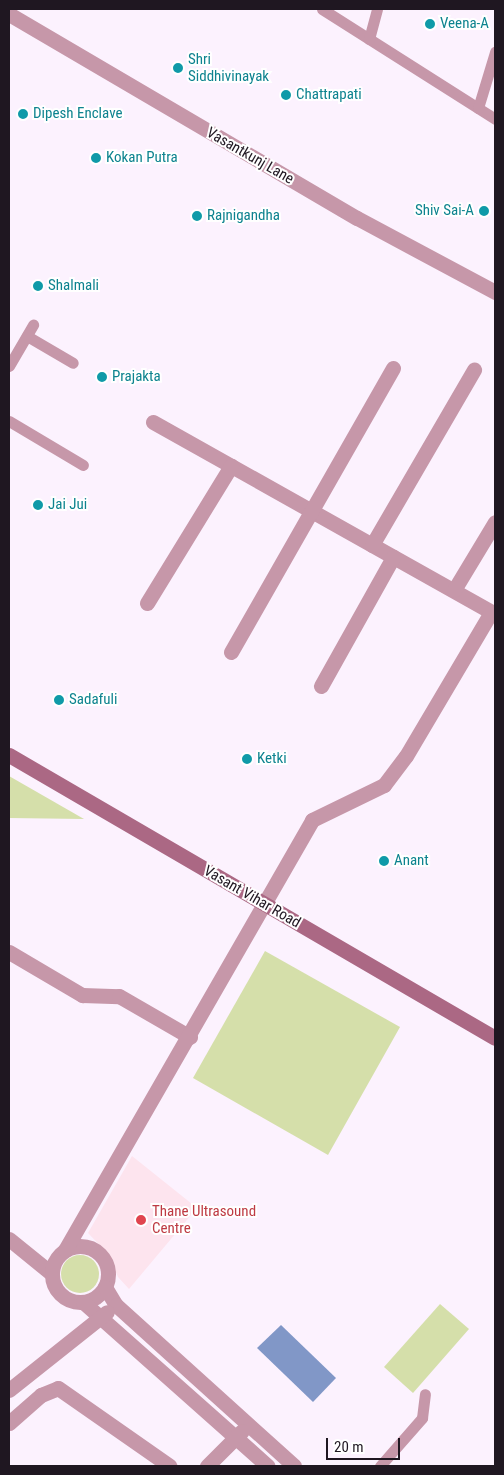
<!DOCTYPE html>
<html>
<head>
<meta charset="utf-8">
<style>
	body { margin:0 }
	#map { position:relative; width:504px; height:1475px; overflow:hidden; background:#fcf2fe; font-family:"Roboto Condensed",sans-serif }
	div>[style] { position:absolute }
	.medical>* { inset:0; background:#fde4ee }
	.green>* { inset:0; background:#d5dfaa }
	.round { border-radius:50% }
	.water>* { inset:0; background:#8197c7 }
	.lane>* { height:11px; margin:-5.5px; padding:0 5.5px; transform-origin:5.5px; border-radius:5.5px; background:#c697a9 }
	.street>* { height:15px; margin:-7.5px; padding:0 7.5px; transform-origin:7.5px; border-radius:7.5px; background:#c697a9 }
	.street>.ring { margin:-7.5px; padding:0; box-sizing:content-box; background:none; border:15px solid #c697a9; border-radius:50% }
	.secondary>* { height:15px; margin:-7.5px; padding:0 7.5px; transform-origin:7.5px; border-radius:7.5px; background:#ab6884 }
	.dots>* { width:14px; height:14px; translate:-50% -50%; box-sizing:border-box; border:2px solid #fff; border-radius:50% }
	span { translate:-50% -50%; white-space:nowrap; text-align:center; line-height:1.15; -webkit-text-stroke:4px #fff; paint-order:stroke }
	.culture-label { font-size:15px; color:#0d838f }
	.left { translate:0 -50%; text-align:left }
	.right { translate:-100% -50%; text-align:right }
	.street-label { font-size:15px; color:#1f1721 }
	.health-label { font-size:15px; color:#be3a42 }
	.frame { position:absolute; inset:0; border:10px solid #1f1721; pointer-events:none }
	.scale { position:absolute; left:326px; top:1438px; width:74px; height:22px; box-sizing:border-box; border:2px solid #1f1721; border-top:0; padding-left:6px; font-size:15px; line-height:18px; white-space:nowrap; color:#1f1721; -webkit-text-stroke:4px #fff; paint-order:stroke }
</style>
</head>
<body>
<div id="map">
	<div class="medical">
		<i style="clip-path:polygon(132px 1156px,197px 1208px,129px 1289px,118px 1277px,108px 1254px,88px 1233px)"></i>
	</div>
	<div class="green">
		<i style="clip-path:polygon(9px 776px,84px 819px,9px 818px)"></i>
		<i style="clip-path:polygon(265px 951px,400px 1027px,328px 1155px,193px 1078px)"></i>
		<i class="round" style="left:61px;top:1255px;width:38px;height:38px"></i>
		<i style="clip-path:polygon(440px 1304px,469px 1329px,413px 1393px,384px 1367px)"></i>
	</div>
	<div class="water">
		<i style="clip-path:polygon(281px 1325px,336px 1378px,313px 1402px,257px 1348px)"></i>
	</div>
	<div class="lane">
		<i style="left:322px;top:9px;width:205px;rotate:32.4deg"></i>
		<i style="left:369px;top:39px;width:31px;rotate:-75deg"></i>
		<i style="left:478px;top:108px;width:59px;rotate:-73.1deg"></i>
		<i style="left:27px;top:336px;width:53px;rotate:30.4deg"></i>
		<i style="left:9px;top:366px;width:48px;rotate:-59.7deg"></i>
		<i style="left:9px;top:421px;width:86px;rotate:30.7deg"></i>
		<i style="left:380px;top:1466px;width:64px;rotate:-48.8deg"></i>
		<i style="left:422px;top:1418px;width:24px;rotate:-83deg"></i>
	</div>
	<div class="street">
		<i style="left:9px;top:14px;width:403px;rotate:30.4deg"></i>
		<i style="left:357px;top:218px;width:157px;rotate:28.2deg"></i>
		<i style="left:153px;top:422px;width:392px;rotate:29.3deg"></i>
		<i style="left:372px;top:545px;width:203px;rotate:-59.8deg"></i>
		<i style="left:454px;top:590px;width:79px;rotate:-58.9deg"></i>
		<i style="left:147px;top:603px;width:161px;rotate:-58.5deg"></i>
		<i style="left:231px;top:652px;width:327px;rotate:-60.3deg"></i>
		<i style="left:321px;top:686px;width:148px;rotate:-60.8deg"></i>
		<i style="left:9px;top:952px;width:85px;rotate:30.5deg"></i>
		<i style="left:82px;top:995px;width:37px;rotate:2deg"></i>
		<i style="left:119px;top:996px;width:82px;rotate:30deg"></i>
		<i style="left:9px;top:1239px;width:55px;rotate:39.1deg"></i>
		<i class="ring" style="left:52px;top:1246px;width:41px;height:41px"></i>
		<i style="left:65px;top:1250px;width:496px;rotate:-60.1deg"></i>
		<i style="left:312px;top:820px;width:80px;rotate:-25.9deg"></i>
		<i style="left:384px;top:785px;width:36px;rotate:-53deg"></i>
		<i style="left:406px;top:756px;width:167px;rotate:-59.4deg"></i>
		<i style="left:105px;top:1287px;width:21px;rotate:59deg"></i>
		<i style="left:116px;top:1305px;width:240px;rotate:42.1deg"></i>
		<i style="left:83px;top:1302px;width:247px;rotate:41.6deg"></i>
		<i style="left:9px;top:1390px;width:125px;rotate:-38.5deg"></i>
		<i style="left:9px;top:1423px;width:43px;rotate:-41.2deg"></i>
		<i style="left:41px;top:1395px;width:18px;rotate:-22deg"></i>
		<i style="left:58px;top:1388px;width:136px;rotate:34.9deg"></i>
		<i style="left:207px;top:1466px;width:49px;rotate:-45deg"></i>
	</div>
	<div class="secondary">
		<i style="left:9px;top:755px;width:562px;rotate:30.21deg"></i>
	</div>
	<div class="dots">
		<i style="left:430px;top:24px;background:#0f9aa8"></i>
		<i style="left:178px;top:68px;background:#0f9aa8"></i>
		<i style="left:286px;top:95px;background:#0f9aa8"></i>
		<i style="left:23px;top:114px;background:#0f9aa8"></i>
		<i style="left:96px;top:158px;background:#0f9aa8"></i>
		<i style="left:484px;top:211px;background:#0f9aa8"></i>
		<i style="left:197px;top:216px;background:#0f9aa8"></i>
		<i style="left:38px;top:286px;background:#0f9aa8"></i>
		<i style="left:102px;top:377px;background:#0f9aa8"></i>
		<i style="left:38px;top:505px;background:#0f9aa8"></i>
		<i style="left:59px;top:700px;background:#0f9aa8"></i>
		<i style="left:247px;top:759px;background:#0f9aa8"></i>
		<i style="left:384px;top:861px;background:#0f9aa8"></i>
		<i style="left:141px;top:1220px;background:#e0444e"></i>
	</div>
	<div class="culture-label">
		<span class="left" style="left:440px;top:24px">Veena-A</span>
		<span class="left" style="left:188px;top:68px">Shri<br>Siddhivinayak</span>
		<span class="left" style="left:296px;top:95px">Chattrapati</span>
		<span class="left" style="left:33px;top:114px">Dipesh Enclave</span>
		<span class="left" style="left:106px;top:158px">Kokan Putra</span>
		<span class="right" style="left:474px;top:211px">Shiv Sai-A</span>
		<span class="left" style="left:207px;top:216px">Rajnigandha</span>
		<span class="left" style="left:48px;top:286px">Shalmali</span>
		<span class="left" style="left:112px;top:377px">Prajakta</span>
		<span class="left" style="left:48px;top:505px">Jai Jui</span>
		<span class="left" style="left:69px;top:700px">Sadafuli</span>
		<span class="left" style="left:257px;top:759px">Ketki</span>
		<span class="left" style="left:394px;top:861px">Anant</span>
	</div>
	<div class="street-label">
		<span style="left:250px;top:156px;rotate:30deg">Vasantkunj Lane</span>
		<span style="left:252px;top:897px;rotate:30deg">Vasant Vihar Road</span>
	</div>
	<div class="health-label">
		<span class="left" style="left:152px;top:1220px">Thane Ultrasound<br>Centre</span>
	</div>
	<div class="frame"></div>
	<div class="scale">20 m</div>
</div>
</body>
</html>
